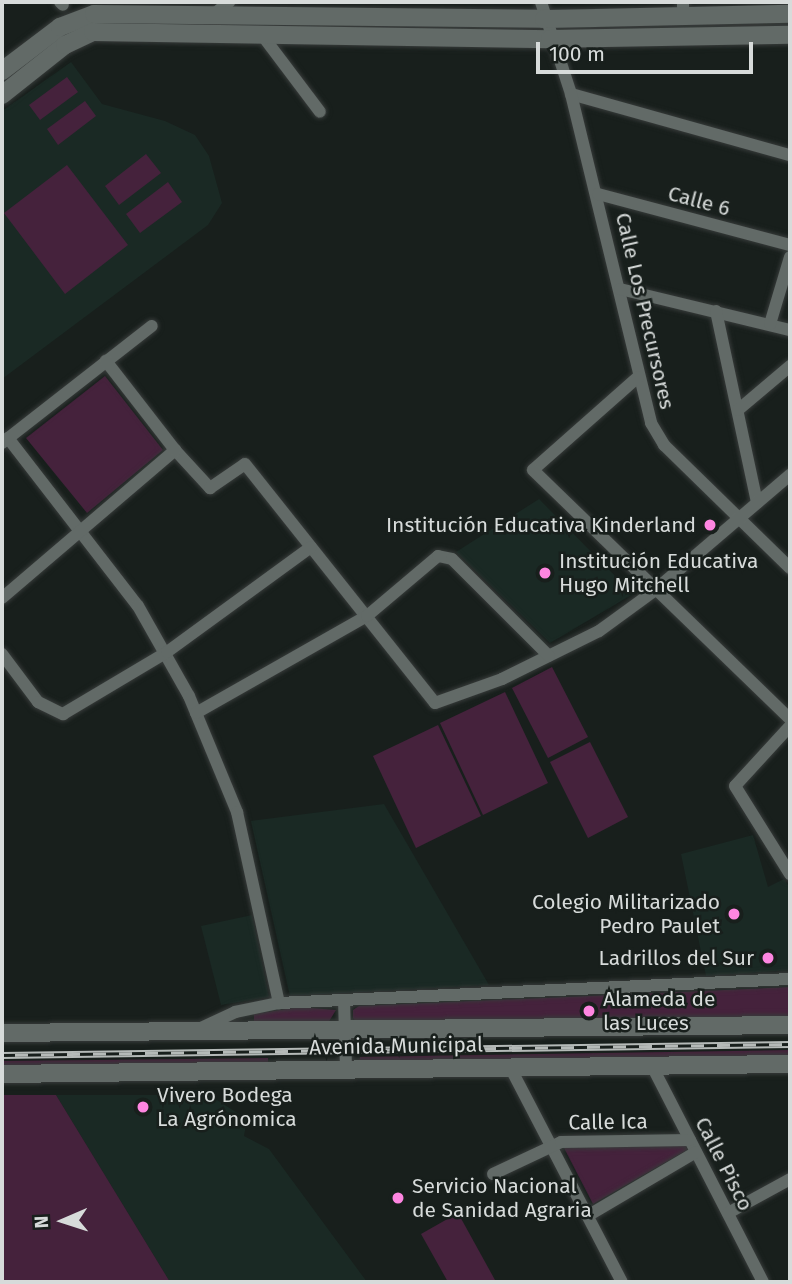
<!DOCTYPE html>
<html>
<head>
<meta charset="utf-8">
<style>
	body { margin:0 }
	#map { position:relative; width:792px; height:1284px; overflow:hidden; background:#181f1c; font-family:"Fira Sans",sans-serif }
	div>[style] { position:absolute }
	.built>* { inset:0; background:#1a2924 }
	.green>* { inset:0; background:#45223c }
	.roads { filter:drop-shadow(0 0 2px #373b3a) drop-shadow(0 0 2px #373b3a) }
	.street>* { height:12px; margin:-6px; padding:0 6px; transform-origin:6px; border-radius:6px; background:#626a67 }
	.secondary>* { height:18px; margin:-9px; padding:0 9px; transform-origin:9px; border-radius:9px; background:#626a67 }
	.rail>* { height:7px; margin-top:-3.5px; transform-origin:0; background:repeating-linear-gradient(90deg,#181f1c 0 13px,#b5bab8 0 26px); box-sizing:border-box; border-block:2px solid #b5bab8 }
	.dots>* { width:19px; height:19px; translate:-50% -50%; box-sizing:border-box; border:4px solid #181f1c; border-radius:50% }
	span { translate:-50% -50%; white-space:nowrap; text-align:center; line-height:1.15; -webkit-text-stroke:5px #181f1c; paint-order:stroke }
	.street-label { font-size:21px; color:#d7dbda }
	.poi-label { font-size:21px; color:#d7dbda }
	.right { translate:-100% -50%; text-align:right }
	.left { translate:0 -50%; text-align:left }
	.frame { position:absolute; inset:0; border:4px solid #d7dbda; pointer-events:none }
	.north { position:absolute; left:28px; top:1186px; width:70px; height:70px; -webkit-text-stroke:5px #181f1c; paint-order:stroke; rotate:267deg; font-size:19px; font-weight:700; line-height:28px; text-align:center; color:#d7dbda }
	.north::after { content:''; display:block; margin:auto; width:24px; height:32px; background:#d7dbda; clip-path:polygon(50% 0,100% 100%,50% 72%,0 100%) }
	.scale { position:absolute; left:536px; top:42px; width:217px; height:32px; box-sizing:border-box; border:4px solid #d7dbda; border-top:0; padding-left:9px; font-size:21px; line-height:24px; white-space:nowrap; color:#d7dbda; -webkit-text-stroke:5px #181f1c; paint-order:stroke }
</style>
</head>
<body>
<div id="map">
	<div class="built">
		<i style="clip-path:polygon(71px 62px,102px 104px,165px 121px,195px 135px,209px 156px,222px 203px,208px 225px,2px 379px,2px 111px)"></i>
		<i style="clip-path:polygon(539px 499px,633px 594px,550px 643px,456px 552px)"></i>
		<i style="clip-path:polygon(384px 804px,489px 985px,290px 996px,251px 821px)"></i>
		<i style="clip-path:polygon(753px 835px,768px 887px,784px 879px,790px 888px,790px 970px,706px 976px,681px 854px)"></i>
		<i style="clip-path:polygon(252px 915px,269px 997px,221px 1005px,201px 926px)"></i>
		<i style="clip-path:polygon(56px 1095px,209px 1095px,247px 1119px,244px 1136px,269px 1149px,367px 1282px,170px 1282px)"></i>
	</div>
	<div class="green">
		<i style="clip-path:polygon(67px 77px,78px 92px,40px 120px,29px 105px)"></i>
		<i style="clip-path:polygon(85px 101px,96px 116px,58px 145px,47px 129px)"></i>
		<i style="clip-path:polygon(146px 154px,161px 173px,119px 205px,105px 186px)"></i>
		<i style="clip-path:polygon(67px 165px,128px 245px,65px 294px,4px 213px)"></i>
		<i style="clip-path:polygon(168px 182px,182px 202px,140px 233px,126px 214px)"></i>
		<i style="clip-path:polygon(105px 376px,163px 450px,87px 513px,26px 438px)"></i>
		<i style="clip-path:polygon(552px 667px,588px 737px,548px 758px,512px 688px)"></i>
		<i style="clip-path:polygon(505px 692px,548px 783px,483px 815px,440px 723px)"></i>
		<i style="clip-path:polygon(438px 725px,481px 816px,416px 848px,373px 756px)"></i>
		<i style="clip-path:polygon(590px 742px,628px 817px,588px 838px,550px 762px)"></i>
		<i style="clip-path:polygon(790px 987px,790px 1017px,356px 1022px,353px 1018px,353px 1010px,359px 1006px)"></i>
		<i style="clip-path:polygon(299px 1007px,336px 1010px,328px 1023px,254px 1021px,254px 1014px)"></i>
		<i style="clip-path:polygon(790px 1050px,790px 1057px,359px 1063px,360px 1057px)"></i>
		<i style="clip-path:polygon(268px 1058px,268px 1064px,2px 1066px,2px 1061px)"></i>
		<i style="clip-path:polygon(2px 1095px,56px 1095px,170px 1282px,2px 1282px)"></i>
		<i style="clip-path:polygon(686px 1144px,687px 1150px,593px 1204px,563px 1146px)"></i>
		<i style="clip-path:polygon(458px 1213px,495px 1280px,491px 1282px,448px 1282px,421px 1234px)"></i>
	</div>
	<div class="roads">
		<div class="street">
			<i style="left:60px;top:2px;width:4px;rotate:45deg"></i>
			<i style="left:541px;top:2px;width:97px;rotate:71.9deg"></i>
			<i style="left:571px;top:94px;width:227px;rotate:15.6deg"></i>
			<i style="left:683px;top:2px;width:14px;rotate:90deg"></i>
			<i style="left:213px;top:15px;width:21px;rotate:-39deg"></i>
			<i style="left:262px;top:35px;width:96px;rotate:53deg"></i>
			<i style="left:571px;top:94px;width:339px;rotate:76.3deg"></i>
			<i style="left:651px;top:423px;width:26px;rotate:59deg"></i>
			<i style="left:664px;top:445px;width:176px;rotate:44.3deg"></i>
			<i style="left:598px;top:194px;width:199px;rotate:14.9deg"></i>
			<i style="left:620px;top:289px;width:175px;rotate:13.6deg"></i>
			<i style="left:716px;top:311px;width:196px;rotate:77.9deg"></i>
			<i style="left:770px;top:324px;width:70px;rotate:-73.4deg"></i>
			<i style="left:638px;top:377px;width:140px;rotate:138.5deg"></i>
			<i style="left:533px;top:470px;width:358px;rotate:44.1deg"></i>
			<i style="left:738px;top:410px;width:68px;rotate:-40.2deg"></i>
			<i style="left:8px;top:438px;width:212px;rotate:52.3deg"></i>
			<i style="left:138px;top:606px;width:103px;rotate:60.5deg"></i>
			<i style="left:189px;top:696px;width:126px;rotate:67.5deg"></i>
			<i style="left:237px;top:812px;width:196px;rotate:77.6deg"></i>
			<i style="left:2px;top:443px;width:190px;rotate:-38deg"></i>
			<i style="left:175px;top:450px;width:52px;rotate:47.4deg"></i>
			<i style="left:210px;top:488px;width:42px;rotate:-34.4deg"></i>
			<i style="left:245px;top:464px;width:305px;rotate:51.5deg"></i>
			<i style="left:435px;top:703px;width:71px;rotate:-19.7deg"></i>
			<i style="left:502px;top:679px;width:108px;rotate:-26.3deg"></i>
			<i style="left:599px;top:631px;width:68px;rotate:-36deg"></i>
			<i style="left:654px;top:591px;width:179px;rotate:-40.5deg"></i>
			<i style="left:2px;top:598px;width:228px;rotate:-40.5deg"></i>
			<i style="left:175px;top:450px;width:113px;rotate:-127.8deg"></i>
			<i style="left:2px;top:654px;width:60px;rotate:53.1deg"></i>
			<i style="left:38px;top:702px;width:28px;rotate:26deg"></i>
			<i style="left:63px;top:714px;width:121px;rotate:-30.8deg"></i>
			<i style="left:167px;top:652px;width:178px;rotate:-36.1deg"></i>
			<i style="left:196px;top:713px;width:197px;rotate:-29.6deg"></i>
			<i style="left:367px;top:616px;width:93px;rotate:-40.2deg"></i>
			<i style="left:438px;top:556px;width:14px;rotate:12deg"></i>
			<i style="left:452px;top:559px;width:137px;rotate:45deg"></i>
			<i style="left:790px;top:726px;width:81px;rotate:132.5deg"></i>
			<i style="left:735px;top:786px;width:104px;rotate:58deg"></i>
			<i style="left:344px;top:1000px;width:69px;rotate:88.3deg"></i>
			<i style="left:201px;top:1028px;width:38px;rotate:-25deg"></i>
			<i style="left:235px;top:1012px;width:45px;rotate:-11.6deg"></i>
			<i style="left:279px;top:1003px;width:512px;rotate:-2.69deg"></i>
			<i style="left:651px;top:1064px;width:245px;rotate:62.8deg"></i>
			<i style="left:510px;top:1067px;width:242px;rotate:62.5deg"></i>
			<i style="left:493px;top:1174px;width:75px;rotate:-25.2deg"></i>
			<i style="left:561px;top:1142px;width:129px;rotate:-0.9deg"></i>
			<i style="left:728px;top:1213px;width:71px;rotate:-28.7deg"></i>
			<i style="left:589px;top:1215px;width:124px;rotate:-30.5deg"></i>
		</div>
		<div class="secondary">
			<i style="left:2px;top:71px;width:73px;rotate:-37.2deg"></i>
			<i style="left:60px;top:27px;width:36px;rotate:-21deg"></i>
			<i style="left:94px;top:14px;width:450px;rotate:0.6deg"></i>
			<i style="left:544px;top:19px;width:246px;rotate:-1.2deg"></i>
			<i style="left:2px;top:95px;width:80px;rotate:-38.4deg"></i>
			<i style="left:65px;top:45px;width:31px;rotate:-25deg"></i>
			<i style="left:93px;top:32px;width:457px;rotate:0.9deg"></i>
			<i style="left:550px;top:39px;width:240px;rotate:-1deg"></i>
			<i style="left:2px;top:1033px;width:788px;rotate:-0.58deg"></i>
			<i style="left:2px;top:1074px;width:788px;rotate:-0.73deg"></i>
		</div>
	</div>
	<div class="rail">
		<i style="left:2px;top:1055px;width:788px;rotate:-0.8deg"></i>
	</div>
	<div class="dots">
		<i style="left:710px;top:525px;background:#fe86e1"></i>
		<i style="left:545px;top:573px;background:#fe86e1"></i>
		<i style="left:734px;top:914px;background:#fe86e1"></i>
		<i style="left:768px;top:958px;background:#fe86e1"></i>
		<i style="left:589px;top:1011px;background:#fe86e1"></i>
		<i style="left:143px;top:1107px;background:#fe86e1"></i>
		<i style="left:398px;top:1198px;background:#fe86e1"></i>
	</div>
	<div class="street-label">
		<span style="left:699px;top:201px;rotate:15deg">Calle 6</span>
		<span style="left:645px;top:311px;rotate:77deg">Calle Los Precursores</span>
		<span style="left:396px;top:1046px;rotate:-1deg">Avenida Municipal</span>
		<span style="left:608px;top:1122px;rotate:-1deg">Calle Ica</span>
		<span style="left:724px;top:1164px;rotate:63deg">Calle Pisco</span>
	</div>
	<div class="poi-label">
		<span class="right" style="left:696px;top:525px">Institución Educativa Kinderland</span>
		<span class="left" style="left:559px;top:573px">Institución Educativa<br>Hugo Mitchell</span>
		<span class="right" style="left:720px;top:914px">Colegio Militarizado<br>Pedro Paulet</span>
		<span class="right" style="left:754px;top:958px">Ladrillos del Sur</span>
		<span class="left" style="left:603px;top:1011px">Alameda de<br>las Luces</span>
		<span class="left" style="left:157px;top:1107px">Vivero Bodega<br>La Agrónomica</span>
		<span class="left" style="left:412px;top:1198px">Servicio Nacional<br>de Sanidad Agraria</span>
	</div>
	<div class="frame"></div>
	<div class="north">N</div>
	<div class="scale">100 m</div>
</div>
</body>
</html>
